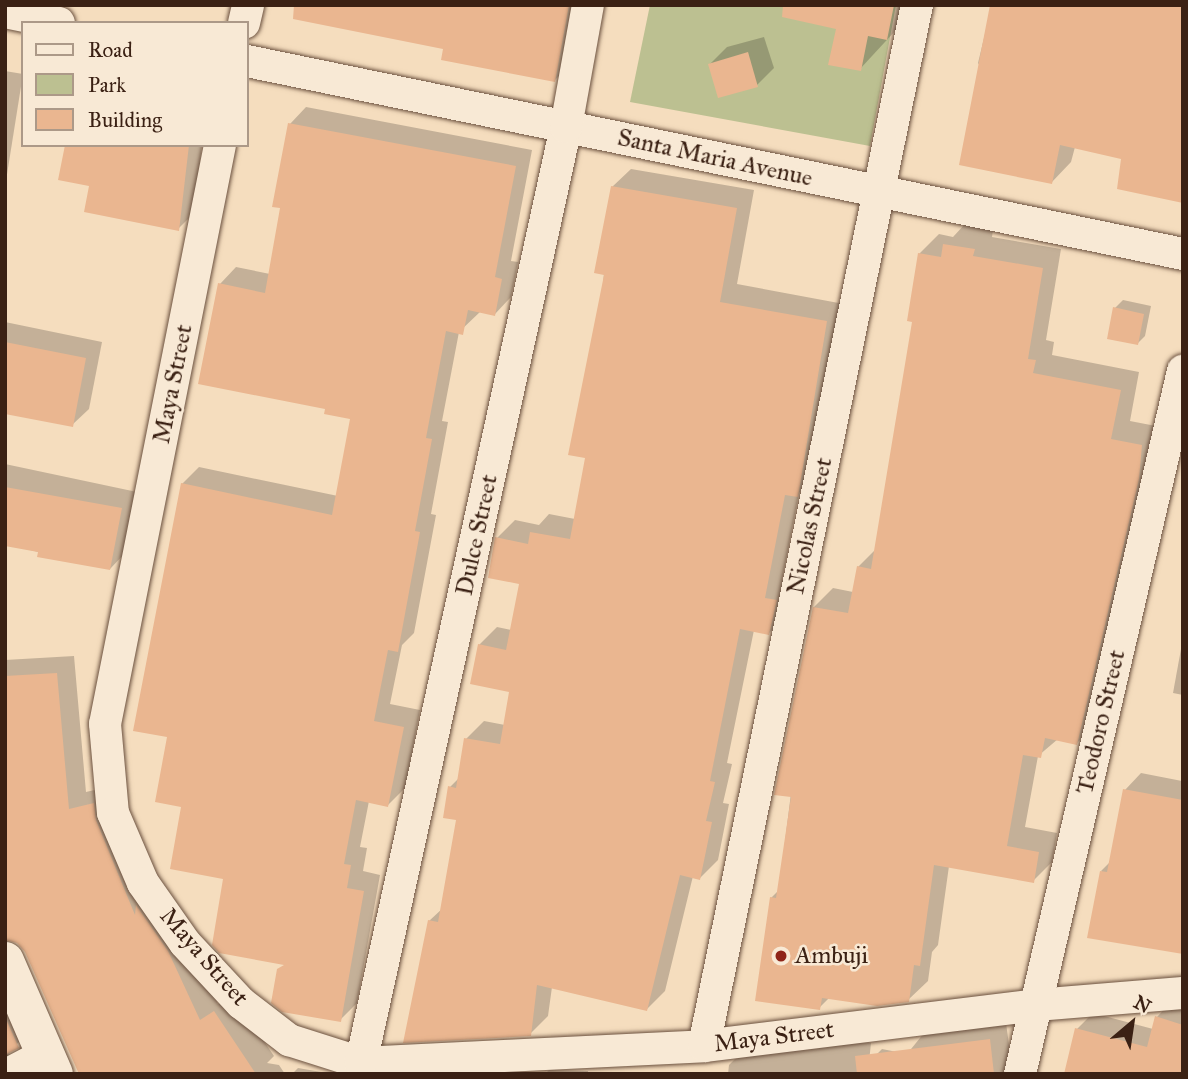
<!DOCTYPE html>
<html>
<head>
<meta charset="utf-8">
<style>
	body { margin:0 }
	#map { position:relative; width:1188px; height:1079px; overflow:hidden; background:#f5ddbe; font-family:"IM FELL Great Primer",serif }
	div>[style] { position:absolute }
	.green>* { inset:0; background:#bcc091 }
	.shadow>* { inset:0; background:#0003 }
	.building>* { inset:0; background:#eab690 }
	.roads { filter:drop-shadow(0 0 2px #6a503e) drop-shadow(0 0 2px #6a503e) }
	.minor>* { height:32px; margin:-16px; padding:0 16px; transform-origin:16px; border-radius:16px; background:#f8e9d5 }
	.secondary>* { height:38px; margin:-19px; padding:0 19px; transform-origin:19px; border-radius:19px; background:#f8e9d5 }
	.dots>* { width:19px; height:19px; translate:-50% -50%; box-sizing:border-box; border:4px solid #f8e9d5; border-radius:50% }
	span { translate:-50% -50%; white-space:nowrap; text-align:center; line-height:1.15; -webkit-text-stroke:5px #f8e9d5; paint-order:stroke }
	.street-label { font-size:24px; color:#3b2114 }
	.poi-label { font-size:24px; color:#3b2114 }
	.left { translate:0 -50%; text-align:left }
	.frame { position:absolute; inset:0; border:7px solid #3b2114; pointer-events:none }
	.legend { position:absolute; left:21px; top:21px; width:228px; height:126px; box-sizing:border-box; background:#f8e9d5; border:2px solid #ac9988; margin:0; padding:9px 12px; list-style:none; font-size:21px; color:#3b2114 }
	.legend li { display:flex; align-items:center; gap:14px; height:35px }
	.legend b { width:35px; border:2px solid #ac9988 }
	.north { position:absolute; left:1097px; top:988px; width:70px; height:70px; -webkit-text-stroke:5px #f8e9d5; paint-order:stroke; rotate:29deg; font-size:19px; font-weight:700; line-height:28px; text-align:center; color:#3b2114 }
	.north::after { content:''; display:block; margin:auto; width:24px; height:32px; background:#3b2114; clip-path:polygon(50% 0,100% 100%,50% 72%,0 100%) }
</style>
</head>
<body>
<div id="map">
	<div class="green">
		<i style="clip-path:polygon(650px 5px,896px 5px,870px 146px,630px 102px)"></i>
	</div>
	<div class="shadow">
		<i style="clip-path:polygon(345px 5px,587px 5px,576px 59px,555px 80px,445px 47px)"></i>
		<i style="clip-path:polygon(828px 5px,911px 5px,909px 16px,860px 69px)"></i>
		<i style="clip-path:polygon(992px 5px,1123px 157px,1075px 147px,1071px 162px,1051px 183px,978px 63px)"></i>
		<i style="clip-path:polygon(764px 37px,774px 68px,757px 85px,710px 64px,727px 47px)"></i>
		<i style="clip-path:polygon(5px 71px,23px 74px,5px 187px)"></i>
		<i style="clip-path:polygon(306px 107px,532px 150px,511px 261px,518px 262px,511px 297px,495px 314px,481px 311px,459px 332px,442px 421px,448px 422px,431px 514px,436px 515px,414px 633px,402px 645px,390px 704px,420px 710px,405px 788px,388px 805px,369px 801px,360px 847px,367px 848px,363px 871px,380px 875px,357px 1003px,340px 1020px,286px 963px,225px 877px,183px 805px,169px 735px,182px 484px,199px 467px,338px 496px,352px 418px,327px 407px,220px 284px,236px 267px,270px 274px,282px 207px,290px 124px)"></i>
		<i style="clip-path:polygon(66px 145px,202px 145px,194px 213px,178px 229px,91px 184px)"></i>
		<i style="clip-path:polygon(631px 169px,754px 190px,737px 284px,844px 304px,815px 477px,799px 493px,782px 580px,794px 582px,787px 615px,769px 633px,754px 630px,727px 763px,732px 764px,723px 803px,729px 804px,718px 860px,700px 878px,693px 876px,665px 991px,647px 1009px,552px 987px,548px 1016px,530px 1034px,429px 921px,443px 908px,458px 819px,450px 787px,459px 778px,466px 739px,484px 721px,505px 725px,511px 690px,479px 645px,497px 627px,511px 630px,521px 583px,497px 538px,515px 520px,539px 525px,549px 514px,575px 519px,587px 457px,612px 187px)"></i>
		<i style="clip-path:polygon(964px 225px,993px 230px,992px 237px,1061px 249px,1046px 340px,1054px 342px,1052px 355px,1139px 372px,1130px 421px,1161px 427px,1096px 724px,1077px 743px,1058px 739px,1038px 756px,1025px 827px,1057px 833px,1052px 862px,1033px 881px,949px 866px,938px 945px,932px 952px,928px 981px,908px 1000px,829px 998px,819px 1008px,771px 898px,779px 890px,814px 607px,833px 588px,853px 592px,858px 567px,876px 549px,914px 320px,919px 254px,939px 234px,953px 237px)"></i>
		<i style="clip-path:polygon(1123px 300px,1151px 306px,1145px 336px,1137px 344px,1115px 308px)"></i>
		<i style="clip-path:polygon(5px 322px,102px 342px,89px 409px,72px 425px,5px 412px)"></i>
		<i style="clip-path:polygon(5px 464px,137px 492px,126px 552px,110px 569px,5px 544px)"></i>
		<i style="clip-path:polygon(1183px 638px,1183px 695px,1173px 693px)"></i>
		<i style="clip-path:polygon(74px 656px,86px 792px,111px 786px,218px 1004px,232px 994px,274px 1056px,267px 1063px,279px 1065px,285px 1074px,80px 1074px,27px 951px,18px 941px,5px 940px,5px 660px)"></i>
		<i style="clip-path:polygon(1141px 773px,1182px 781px,1183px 777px,1183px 954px,1101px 871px,1111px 861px,1125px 790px)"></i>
		<i style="clip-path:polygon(5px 959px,35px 1028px,9px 1051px,5px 1074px)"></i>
		<i style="clip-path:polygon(1172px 1001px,1183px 1004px,1183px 1074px,1077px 1029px,1093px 1013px,1153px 1029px,1157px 1017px)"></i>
		<i style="clip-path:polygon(1006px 1023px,1013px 1074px,728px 1074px,729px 1065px,750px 1044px,832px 1036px,871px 1043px,869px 1062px,882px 1049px,907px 1054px,924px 1033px)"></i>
		<i style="clip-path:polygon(298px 1068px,333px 1074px,292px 1074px)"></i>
		<i style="clip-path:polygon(549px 1070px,588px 1071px,588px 1074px,545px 1074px)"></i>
	</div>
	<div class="building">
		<i style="clip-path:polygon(294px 5px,569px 5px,555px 82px,441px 60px,443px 49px,293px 19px)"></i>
		<i style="clip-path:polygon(783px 5px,894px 5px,887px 40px,868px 36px,861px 71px,828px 65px,836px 29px,782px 17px)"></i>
		<i style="clip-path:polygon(990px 5px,1183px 5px,1183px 203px,1117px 189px,1121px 159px,1060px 145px,1052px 184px,959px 165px)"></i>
		<i style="clip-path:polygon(748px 52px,758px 87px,718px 98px,708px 64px)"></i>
		<i style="clip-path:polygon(288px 123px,516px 166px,495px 277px,502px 279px,495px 316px,468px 310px,463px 335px,446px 331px,426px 438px,432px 439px,415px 531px,420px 532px,398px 652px,388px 650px,374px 721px,404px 727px,388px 807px,356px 800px,344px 864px,351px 865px,347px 888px,364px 891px,341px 1022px,282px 1012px,271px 1003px,277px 969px,284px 965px,219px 953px,212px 945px,223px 879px,170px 869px,181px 807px,155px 802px,167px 737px,133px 731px,181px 483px,332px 515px,350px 419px,324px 414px,325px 409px,198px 384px,218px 283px,265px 293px,280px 208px,272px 207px)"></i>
		<i style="clip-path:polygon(65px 145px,189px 145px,179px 231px,84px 212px,89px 186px,58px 180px)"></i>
		<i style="clip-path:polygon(611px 186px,737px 208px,720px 302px,827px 321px,798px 497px,785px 495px,765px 598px,777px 600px,769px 635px,740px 629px,710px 781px,715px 782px,706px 821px,712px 822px,700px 880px,680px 875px,647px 1011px,537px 985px,531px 1036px,403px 1043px,428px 920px,438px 922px,456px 820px,443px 818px,448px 786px,456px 788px,464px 738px,500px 744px,509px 692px,470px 684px,478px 644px,506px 650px,519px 584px,488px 578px,495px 537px,528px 544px,530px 532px,570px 539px,585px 458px,568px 455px,604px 275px,594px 273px)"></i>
		<i style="clip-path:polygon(943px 244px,975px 249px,973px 256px,1043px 268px,1028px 359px,1036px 360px,1033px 373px,1121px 390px,1111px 439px,1142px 445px,1139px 479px,1077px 745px,1045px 738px,1041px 758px,1023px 755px,1007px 846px,1039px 852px,1034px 883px,934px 865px,920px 966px,914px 965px,909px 1002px,877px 1006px,822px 998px,820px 1010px,755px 1001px,770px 897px,776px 898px,791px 797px,774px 795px,813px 607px,848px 613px,857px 566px,871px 569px,912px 322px,907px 321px,918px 253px,941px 257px)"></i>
		<i style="clip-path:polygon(1113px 307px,1144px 314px,1138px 345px,1107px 339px)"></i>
		<i style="clip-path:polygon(5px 342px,86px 358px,73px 427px,5px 414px)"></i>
		<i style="clip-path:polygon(5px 487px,122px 508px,110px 570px,37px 557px,38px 552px,5px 546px)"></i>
		<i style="clip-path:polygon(57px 673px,69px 809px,94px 803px,96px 820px,135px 915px,136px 905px,168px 951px,200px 1020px,214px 1011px,256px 1074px,79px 1074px,25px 952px,17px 943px,5px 940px,5px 676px)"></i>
		<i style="clip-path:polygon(1123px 789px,1183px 800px,1183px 954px,1087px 938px,1100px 871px,1107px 872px)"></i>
		<i style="clip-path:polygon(1155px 1016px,1183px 1025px,1183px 1074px,1064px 1074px,1075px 1028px,1147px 1047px)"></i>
		<i style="clip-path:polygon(5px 1017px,19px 1048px,5px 1055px)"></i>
		<i style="clip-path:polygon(990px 1039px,994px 1074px,857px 1074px,855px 1056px)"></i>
	</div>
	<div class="roads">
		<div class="minor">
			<i style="left:5px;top:12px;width:55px;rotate:11.5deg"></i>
			<i style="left:244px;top:23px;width:18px;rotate:-77deg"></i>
			<i style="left:247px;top:61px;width:956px;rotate:11.65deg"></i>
			<i style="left:220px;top:145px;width:590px;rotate:101.23deg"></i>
			<i style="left:105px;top:724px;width:89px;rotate:84.9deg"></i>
			<i style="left:113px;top:813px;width:76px;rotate:66.8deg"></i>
			<i style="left:143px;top:883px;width:73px;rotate:55deg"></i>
			<i style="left:185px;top:943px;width:82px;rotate:47deg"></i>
			<i style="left:241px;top:1003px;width:61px;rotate:37.6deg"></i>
			<i style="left:289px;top:1040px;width:76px;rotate:17.7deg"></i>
			<i style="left:361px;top:1063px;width:343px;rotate:-2.8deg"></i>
			<i style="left:704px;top:1046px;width:335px;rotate:-7deg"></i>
			<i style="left:1036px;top:1005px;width:147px;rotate:-4.7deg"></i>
			<i style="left:704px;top:1046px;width:1063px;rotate:-78.44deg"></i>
			<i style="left:361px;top:1063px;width:958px;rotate:-77.65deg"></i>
			<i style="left:566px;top:127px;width:124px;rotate:-79.8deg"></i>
			<i style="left:8px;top:1074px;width:43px;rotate:-27.8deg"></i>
			<i style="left:1020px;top:1074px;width:722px;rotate:-76.95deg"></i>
		</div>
		<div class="secondary">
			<i style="left:5px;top:961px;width:123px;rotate:66.6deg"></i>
		</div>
	</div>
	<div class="dots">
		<i style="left:781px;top:956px;background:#8f2418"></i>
	</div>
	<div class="street-label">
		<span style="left:715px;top:158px;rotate:12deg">Santa Maria Avenue</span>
		<span style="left:173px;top:384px;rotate:-79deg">Maya Street</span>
		<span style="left:810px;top:526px;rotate:-78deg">Nicolas Street</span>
		<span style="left:477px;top:535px;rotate:-78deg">Dulce Street</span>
		<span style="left:1101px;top:722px;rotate:-77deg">Teodoro Street</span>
		<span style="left:204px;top:957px;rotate:49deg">Maya Street</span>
		<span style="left:774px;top:1037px;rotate:-7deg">Maya Street</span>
	</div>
	<div class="poi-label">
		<span class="left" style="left:795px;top:956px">Ambuji</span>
	</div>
	<div class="frame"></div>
	<ul class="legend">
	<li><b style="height:9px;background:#f8e9d5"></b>Road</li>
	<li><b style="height:19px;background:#bcc091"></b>Park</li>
	<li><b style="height:19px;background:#eab690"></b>Building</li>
	</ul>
	<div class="north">N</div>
</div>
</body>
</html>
